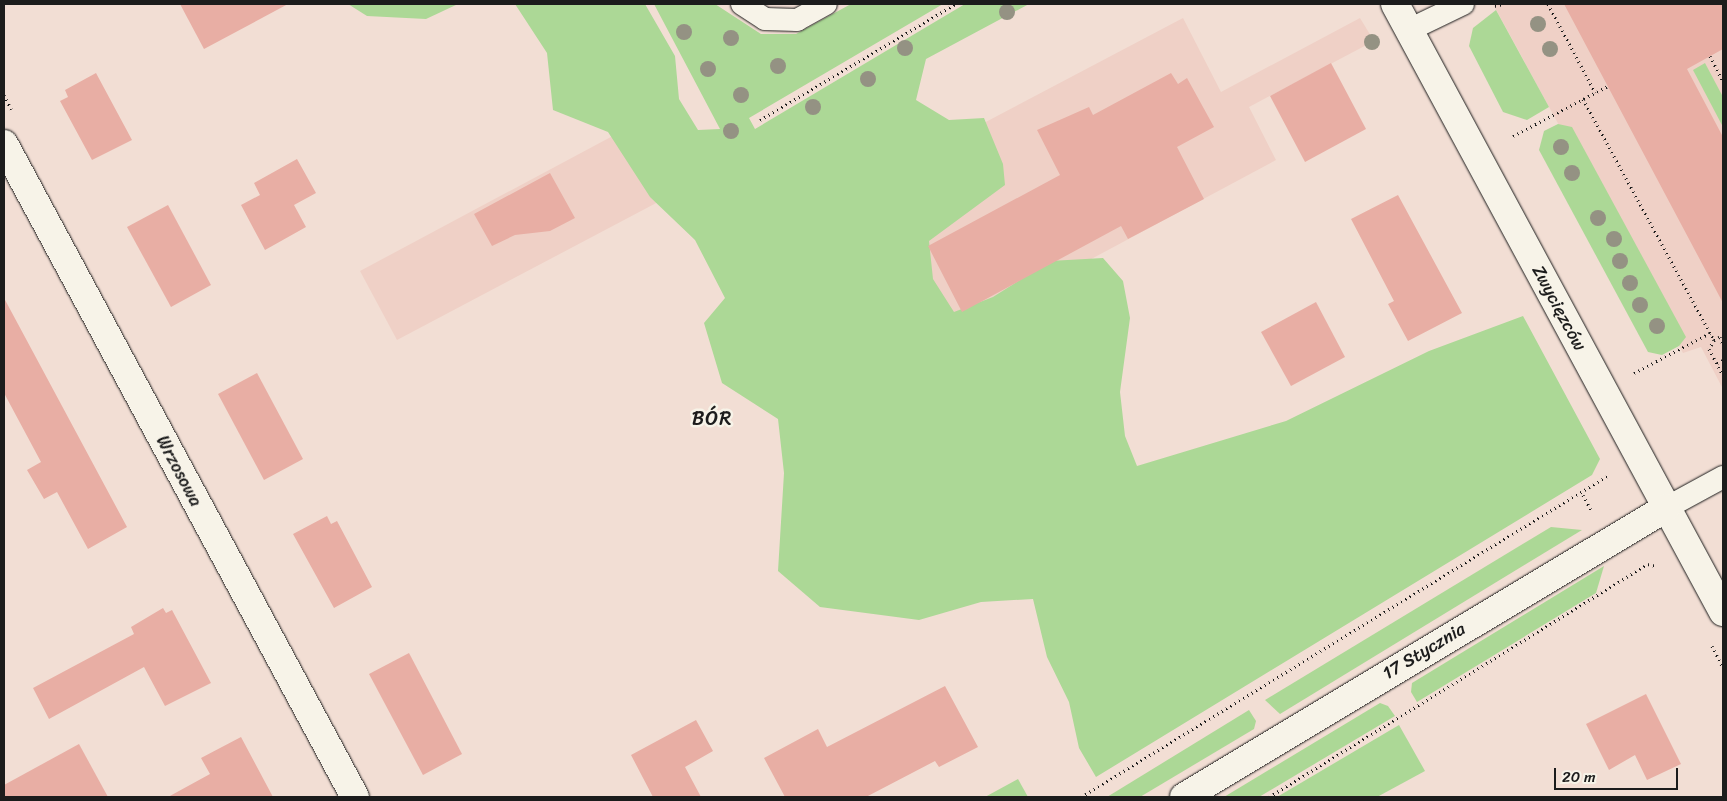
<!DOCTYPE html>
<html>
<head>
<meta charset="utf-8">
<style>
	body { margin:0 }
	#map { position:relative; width:1727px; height:801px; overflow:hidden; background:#f2ded4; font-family:Sriracha,sans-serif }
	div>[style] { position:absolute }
	.built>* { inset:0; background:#efd0c6 }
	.green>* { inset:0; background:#acd896 }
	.building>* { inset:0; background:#e8aea4 }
	.path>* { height:3px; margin-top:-1.5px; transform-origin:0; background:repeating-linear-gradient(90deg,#1c1c1c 0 1px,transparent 0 5px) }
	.roads { filter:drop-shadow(0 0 1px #1c1c1c) drop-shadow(0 0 1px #1c1c1c) }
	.service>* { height:22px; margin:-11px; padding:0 11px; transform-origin:11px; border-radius:11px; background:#f7f3e8 }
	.minor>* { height:28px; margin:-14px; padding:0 14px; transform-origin:14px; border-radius:14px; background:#f7f3e8 }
	.trees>* { width:16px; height:16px; margin:-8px; border-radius:50%; background:#949283 }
	span { translate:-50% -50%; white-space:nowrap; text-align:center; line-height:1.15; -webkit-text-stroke:5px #f7f3e8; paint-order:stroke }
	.street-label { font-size:18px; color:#1c1c1c }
	.quarter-label { font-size:20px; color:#1c1c1c; letter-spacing:1px }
	.frame { position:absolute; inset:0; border:5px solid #1c1c1c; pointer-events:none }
	.scale { position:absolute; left:1554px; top:768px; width:124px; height:22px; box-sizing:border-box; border:2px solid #1c1c1c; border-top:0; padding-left:6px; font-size:15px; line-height:18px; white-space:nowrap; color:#1c1c1c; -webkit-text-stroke:4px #f7f3e8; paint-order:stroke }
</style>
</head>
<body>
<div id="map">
	<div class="built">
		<i style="clip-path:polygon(1493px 4px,1723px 4px,1723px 389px,1701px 347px,1683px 353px)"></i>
		<i style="clip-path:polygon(1183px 18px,1221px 92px,1360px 18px,1374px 41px,1249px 107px,1276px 160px,858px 384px,775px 233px)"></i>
		<i style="clip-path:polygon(622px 131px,660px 201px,397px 340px,360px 271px)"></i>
	</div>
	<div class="green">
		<i style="clip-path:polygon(348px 4px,458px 4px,426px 19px,367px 16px)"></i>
		<i style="clip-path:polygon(515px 4px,645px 4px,675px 56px,679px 99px,698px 130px,720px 129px,654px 4px,715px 4px,761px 34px,796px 34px,851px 4px,943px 4px,749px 118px,755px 129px,965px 4px,1029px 4px,926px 59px,916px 100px,949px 120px,984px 118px,1003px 164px,1005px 185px,929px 241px,933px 279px,954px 312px,993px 297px,1050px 261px,1103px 258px,1123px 281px,1130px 318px,1120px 392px,1125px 436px,1137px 466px,1286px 421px,1429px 351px,1523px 316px,1600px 459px,1592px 475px,1096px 777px,1079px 748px,1069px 702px,1047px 657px,1033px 599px,981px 602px,919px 620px,820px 607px,778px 571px,784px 473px,778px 419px,722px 383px,704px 323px,725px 298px,695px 240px,650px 197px,608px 132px,553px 110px,547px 53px)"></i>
		<i style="clip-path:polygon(1496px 10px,1549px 107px,1527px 120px,1503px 112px,1469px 46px,1473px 28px)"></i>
		<i style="clip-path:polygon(1705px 63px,1723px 97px,1723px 127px,1693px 70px)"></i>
		<i style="clip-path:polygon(1558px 124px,1572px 127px,1686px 337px,1679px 346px,1662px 355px,1648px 352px,1539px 150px,1544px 131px)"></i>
		<i style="clip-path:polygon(1551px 527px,1582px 530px,1280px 714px,1265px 700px)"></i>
		<i style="clip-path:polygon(1604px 566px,1596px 593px,1417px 702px,1411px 692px,1412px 683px)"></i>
		<i style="clip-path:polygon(1380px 703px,1388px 706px,1395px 716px,1259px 797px,1224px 797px)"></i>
		<i style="clip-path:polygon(1249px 710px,1256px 721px,1254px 729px,1140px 797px,1107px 797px)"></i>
		<i style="clip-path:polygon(1399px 725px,1425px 771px,1377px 797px,1277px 797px)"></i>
		<i style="clip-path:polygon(1018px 779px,1028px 797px,985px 797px)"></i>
	</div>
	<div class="building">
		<i style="clip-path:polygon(180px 4px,288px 4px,204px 49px)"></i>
		<i style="clip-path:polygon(1564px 4px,1723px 4px,1723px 49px,1687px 69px,1723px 137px,1723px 303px)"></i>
		<i style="clip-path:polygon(1331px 63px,1366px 129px,1305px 162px,1270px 96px)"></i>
		<i style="clip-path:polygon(96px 73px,132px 140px,92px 160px,60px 101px,68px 97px,65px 90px)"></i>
		<i style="clip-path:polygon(1171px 73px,1178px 84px,1187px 78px,1214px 127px,1177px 147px,1204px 199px,1128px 239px,1121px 226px,962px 312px,928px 246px,1060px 175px,1037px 130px,1089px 107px,1093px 115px)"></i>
		<i style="clip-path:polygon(297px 159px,316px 193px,294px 205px,306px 227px,265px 250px,241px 205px,260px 195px,254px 183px)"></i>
		<i style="clip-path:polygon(550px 173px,575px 218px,550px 231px,515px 235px,492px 246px,474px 214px)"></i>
		<i style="clip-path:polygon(1398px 195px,1462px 313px,1408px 341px,1388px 304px,1394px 301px,1351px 219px)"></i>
		<i style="clip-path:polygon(168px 205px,211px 285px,171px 307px,127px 227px)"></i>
		<i style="clip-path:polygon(4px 298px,127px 527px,88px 549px,57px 492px,44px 499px,27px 470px,41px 462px,4px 393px)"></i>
		<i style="clip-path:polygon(1316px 302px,1345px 357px,1291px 386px,1261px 332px)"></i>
		<i style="clip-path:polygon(257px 373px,303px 459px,264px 480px,218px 394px)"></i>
		<i style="clip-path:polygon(327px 516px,331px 524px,337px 521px,372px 587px,334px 608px,293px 534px)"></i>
		<i style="clip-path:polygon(163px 608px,166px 613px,172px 610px,211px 683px,165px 706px,144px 667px,49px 719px,33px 688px,134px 634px,131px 627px)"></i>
		<i style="clip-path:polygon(409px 653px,462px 754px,423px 775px,369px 674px)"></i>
		<i style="clip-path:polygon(945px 686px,978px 747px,939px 767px,935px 761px,866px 797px,785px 797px,764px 758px,818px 729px,827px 747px)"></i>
		<i style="clip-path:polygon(1646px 694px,1681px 764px,1647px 780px,1635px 755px,1609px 770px,1586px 724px)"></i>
		<i style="clip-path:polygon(696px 720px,713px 751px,685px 767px,701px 797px,653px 797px,631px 755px)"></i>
		<i style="clip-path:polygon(241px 737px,273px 797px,168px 797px,210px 774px,201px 758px)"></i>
		<i style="clip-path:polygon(79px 744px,108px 797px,4px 797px,4px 785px)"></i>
	</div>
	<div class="path">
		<i style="left:1548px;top:4px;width:100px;rotate:61.9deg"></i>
		<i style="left:1495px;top:6px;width:8px;rotate:-14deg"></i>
		<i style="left:1710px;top:56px;width:28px;rotate:63deg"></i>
		<i style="left:4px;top:95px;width:16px;rotate:63deg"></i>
		<i style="left:1583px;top:99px;width:274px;rotate:61.5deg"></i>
		<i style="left:1714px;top:340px;width:10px;rotate:-29deg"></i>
		<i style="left:760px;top:120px;width:227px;rotate:-30.7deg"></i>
		<i style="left:1513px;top:136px;width:107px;rotate:-27.8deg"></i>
		<i style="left:1720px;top:337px;width:9px;rotate:69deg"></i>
		<i style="left:1714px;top:340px;width:10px;rotate:119deg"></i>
		<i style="left:1709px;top:349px;width:30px;rotate:62deg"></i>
		<i style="left:1717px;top:363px;width:7px;rotate:-27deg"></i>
		<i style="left:1634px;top:373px;width:86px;rotate:-27.8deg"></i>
		<i style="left:1583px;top:495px;width:19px;rotate:62deg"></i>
		<i style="left:1712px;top:646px;width:25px;rotate:63deg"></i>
		<i style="left:1081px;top:797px;width:618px;rotate:-31.38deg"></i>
		<i style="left:1269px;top:797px;width:445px;rotate:-31.6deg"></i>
		<i style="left:1648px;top:564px;width:8px;rotate:14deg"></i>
	</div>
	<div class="roads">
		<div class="service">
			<i style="left:742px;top:4px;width:27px;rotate:33deg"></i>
			<i style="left:765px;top:19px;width:32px;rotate:2deg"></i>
			<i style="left:797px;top:20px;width:33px;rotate:-29deg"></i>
			<i style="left:1409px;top:30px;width:60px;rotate:-25.7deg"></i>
			<i style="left:1666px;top:508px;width:65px;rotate:-28.5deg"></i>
		</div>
		<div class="minor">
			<i style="left:1395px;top:4px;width:691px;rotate:61.65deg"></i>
			<i style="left:4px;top:144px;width:741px;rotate:61.74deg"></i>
			<i style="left:1184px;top:797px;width:562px;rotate:-30.95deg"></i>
		</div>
	</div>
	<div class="trees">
		<i style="left:1007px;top:12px"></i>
		<i style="left:1538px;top:24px"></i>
		<i style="left:684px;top:32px"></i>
		<i style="left:731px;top:38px"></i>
		<i style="left:1372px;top:42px"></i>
		<i style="left:905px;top:48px"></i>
		<i style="left:1550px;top:49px"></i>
		<i style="left:778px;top:66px"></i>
		<i style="left:708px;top:69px"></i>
		<i style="left:868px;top:79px"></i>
		<i style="left:741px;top:95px"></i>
		<i style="left:813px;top:107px"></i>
		<i style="left:731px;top:131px"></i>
		<i style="left:1561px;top:147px"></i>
		<i style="left:1572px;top:173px"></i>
		<i style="left:1598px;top:218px"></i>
		<i style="left:1614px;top:239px"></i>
		<i style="left:1620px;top:261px"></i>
		<i style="left:1630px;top:283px"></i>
		<i style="left:1640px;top:305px"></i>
		<i style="left:1657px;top:326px"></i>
	</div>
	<div class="street-label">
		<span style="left:1559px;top:308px;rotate:62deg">Zwycięzców</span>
		<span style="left:179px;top:471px;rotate:62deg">Wrzosowa</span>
		<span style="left:1424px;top:651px;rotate:-31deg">17 Stycznia</span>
	</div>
	<div class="quarter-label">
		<span style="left:712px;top:418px">BÓR</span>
	</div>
	<div class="frame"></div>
	<div class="scale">20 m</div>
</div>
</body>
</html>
